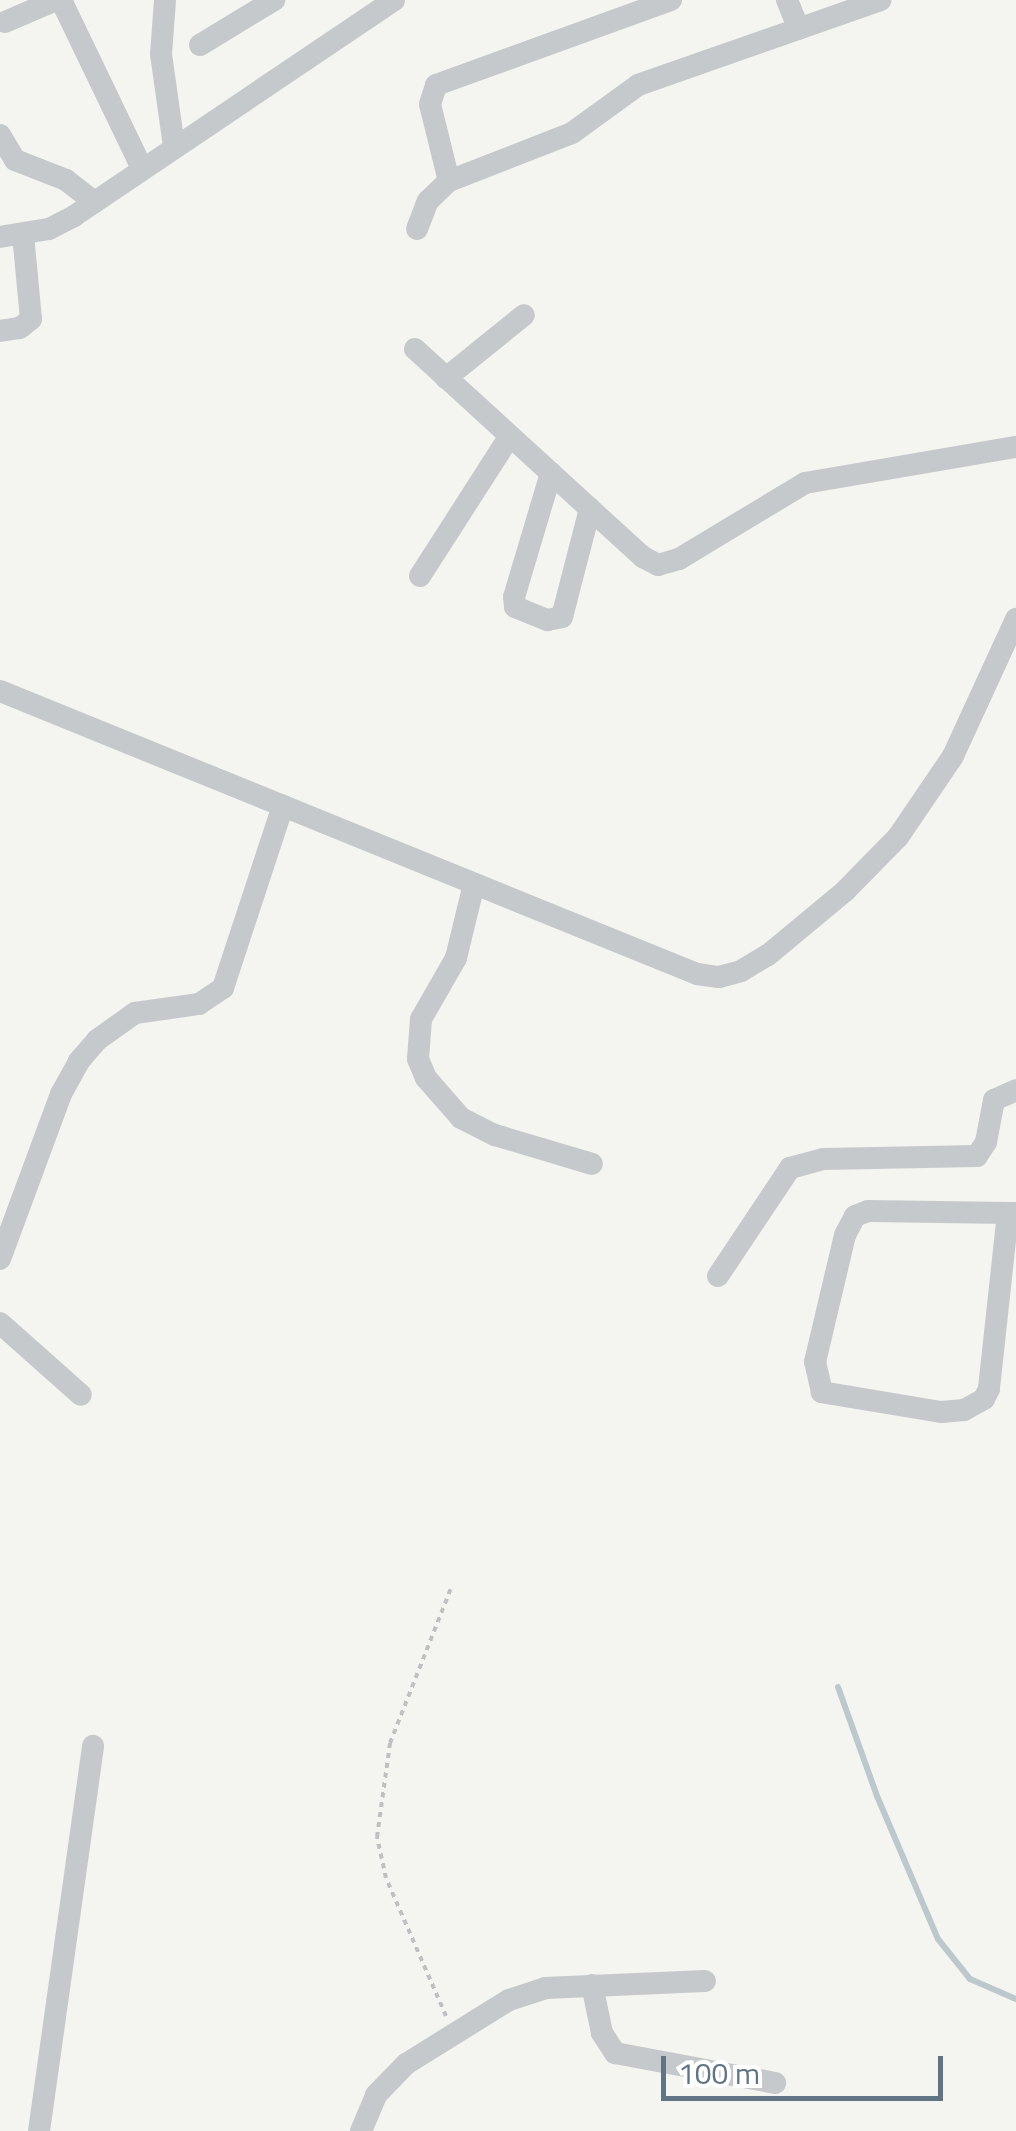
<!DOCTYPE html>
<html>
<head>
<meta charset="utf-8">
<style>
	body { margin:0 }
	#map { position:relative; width:1016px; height:2131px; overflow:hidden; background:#f4f5f0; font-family:"Titillium Web",sans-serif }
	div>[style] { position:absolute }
	.stream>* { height:6px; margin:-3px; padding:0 3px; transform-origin:3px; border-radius:3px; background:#bcc8cc }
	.path>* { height:4px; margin-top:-2px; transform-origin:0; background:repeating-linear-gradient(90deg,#bfc0c2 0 5px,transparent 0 10px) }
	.minor>* { height:22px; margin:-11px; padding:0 11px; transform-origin:11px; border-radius:11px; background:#c6c9cc }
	span { translate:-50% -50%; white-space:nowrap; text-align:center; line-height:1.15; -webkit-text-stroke:10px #fff; paint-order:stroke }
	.scale { position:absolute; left:661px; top:2056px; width:282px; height:45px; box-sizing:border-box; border:5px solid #617483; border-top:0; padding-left:12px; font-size:30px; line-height:35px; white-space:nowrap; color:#617483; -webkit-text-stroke:8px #fff; paint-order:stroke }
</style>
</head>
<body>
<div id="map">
	<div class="stream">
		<i style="left:838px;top:1687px;width:116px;rotate:70.3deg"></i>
		<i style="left:877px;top:1796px;width:155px;rotate:66.9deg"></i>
		<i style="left:938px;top:1939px;width:51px;rotate:51.3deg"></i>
		<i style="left:970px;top:1979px;width:50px;rotate:23.5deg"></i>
	</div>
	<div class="path">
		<i style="left:446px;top:2016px;width:150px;rotate:-113.5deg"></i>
		<i style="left:386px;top:1878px;width:42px;rotate:-102.4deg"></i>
		<i style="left:377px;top:1837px;width:95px;rotate:-82.1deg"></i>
		<i style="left:390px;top:1743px;width:167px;rotate:-68.5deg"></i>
	</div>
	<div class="minor">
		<i style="left:61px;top:0;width:187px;rotate:64.3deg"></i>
		<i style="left:165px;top:0;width:54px;rotate:94.2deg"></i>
		<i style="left:161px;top:54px;width:94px;rotate:82deg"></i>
		<i style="left:787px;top:0;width:31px;rotate:68deg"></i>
		<i style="left:5px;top:22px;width:56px;rotate:-23.3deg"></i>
		<i style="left:200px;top:45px;width:87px;rotate:-31.3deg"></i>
		<i style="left:0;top:135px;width:29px;rotate:59deg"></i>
		<i style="left:15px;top:160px;width:55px;rotate:21.4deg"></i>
		<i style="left:66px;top:180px;width:36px;rotate:38deg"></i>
		<i style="left:449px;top:181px;width:79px;rotate:-103.9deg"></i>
		<i style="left:430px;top:104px;width:20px;rotate:-72deg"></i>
		<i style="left:436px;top:85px;width:250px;rotate:-19.9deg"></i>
		<i style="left:417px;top:229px;width:30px;rotate:-69deg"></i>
		<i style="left:428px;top:201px;width:29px;rotate:-44deg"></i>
		<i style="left:449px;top:181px;width:132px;rotate:-21.3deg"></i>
		<i style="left:572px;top:133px;width:82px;rotate:-36deg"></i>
		<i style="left:638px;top:85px;width:257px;rotate:-19.3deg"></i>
		<i style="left:0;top:237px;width:50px;rotate:-9.3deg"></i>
		<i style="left:49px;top:229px;width:28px;rotate:-27deg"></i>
		<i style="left:74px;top:216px;width:386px;rotate:-34deg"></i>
		<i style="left:0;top:331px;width:20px;rotate:-9deg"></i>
		<i style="left:20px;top:328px;width:14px;rotate:-39deg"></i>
		<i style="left:31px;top:319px;width:85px;rotate:-95.4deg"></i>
		<i style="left:415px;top:349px;width:309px;rotate:42.4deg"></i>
		<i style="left:643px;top:557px;width:17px;rotate:28deg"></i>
		<i style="left:658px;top:565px;width:22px;rotate:-16deg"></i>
		<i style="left:679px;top:559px;width:147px;rotate:-31.1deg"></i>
		<i style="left:805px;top:483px;width:214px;rotate:-9.7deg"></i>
		<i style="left:446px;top:378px;width:100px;rotate:-38.9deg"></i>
		<i style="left:551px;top:473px;width:129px;rotate:106.6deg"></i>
		<i style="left:514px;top:597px;width:10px;rotate:84deg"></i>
		<i style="left:515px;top:607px;width:35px;rotate:22deg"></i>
		<i style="left:547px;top:620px;width:15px;rotate:-11deg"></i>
		<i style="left:562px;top:617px;width:112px;rotate:-75.5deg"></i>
		<i style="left:420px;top:576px;width:166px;rotate:-57.3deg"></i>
		<i style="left:0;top:691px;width:752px;rotate:22.1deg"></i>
		<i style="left:697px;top:974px;width:22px;rotate:8deg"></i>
		<i style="left:719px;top:977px;width:23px;rotate:-15deg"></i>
		<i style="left:741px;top:971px;width:31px;rotate:-31deg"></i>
		<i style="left:768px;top:955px;width:100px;rotate:-39.7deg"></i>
		<i style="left:845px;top:891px;width:76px;rotate:-45.5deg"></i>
		<i style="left:898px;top:837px;width:98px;rotate:-55.8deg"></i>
		<i style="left:953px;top:756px;width:151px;rotate:-65.3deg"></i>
		<i style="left:474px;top:884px;width:76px;rotate:103.7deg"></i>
		<i style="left:456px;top:958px;width:70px;rotate:119.8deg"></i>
		<i style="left:421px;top:1019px;width:40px;rotate:94.3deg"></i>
		<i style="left:418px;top:1059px;width:21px;rotate:67deg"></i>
		<i style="left:426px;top:1078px;width:53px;rotate:48.8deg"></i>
		<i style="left:461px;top:1118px;width:38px;rotate:27deg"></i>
		<i style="left:495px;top:1135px;width:101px;rotate:16.6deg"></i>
		<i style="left:1008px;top:1213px;width:177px;rotate:96.2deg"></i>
		<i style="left:989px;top:1389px;width:11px;rotate:117deg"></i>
		<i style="left:984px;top:1399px;width:23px;rotate:151deg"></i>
		<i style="left:964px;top:1410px;width:23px;rotate:175deg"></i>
		<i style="left:941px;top:1412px;width:121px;rotate:-170.5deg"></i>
		<i style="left:822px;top:1392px;width:31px;rotate:-103deg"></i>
		<i style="left:815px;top:1362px;width:130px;rotate:-76.7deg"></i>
		<i style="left:845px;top:1235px;width:21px;rotate:-62deg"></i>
		<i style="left:855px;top:1216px;width:14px;rotate:-21deg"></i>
		<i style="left:868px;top:1211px;width:140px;rotate:0.8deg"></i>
		<i style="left:1008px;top:1213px;width:8px"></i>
		<i style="left:0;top:1259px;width:176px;rotate:-69.7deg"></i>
		<i style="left:61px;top:1094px;width:38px;rotate:-61deg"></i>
		<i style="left:79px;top:1061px;width:28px;rotate:-49deg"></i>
		<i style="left:97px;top:1040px;width:47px;rotate:-35.4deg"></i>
		<i style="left:135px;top:1013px;width:65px;rotate:-8deg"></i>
		<i style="left:199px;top:1004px;width:29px;rotate:-34deg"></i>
		<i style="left:223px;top:988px;width:192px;rotate:-71.8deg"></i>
		<i style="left:718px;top:1276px;width:130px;rotate:-56.3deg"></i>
		<i style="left:790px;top:1168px;width:34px;rotate:-15deg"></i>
		<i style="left:823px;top:1159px;width:154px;rotate:-1.1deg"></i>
		<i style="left:977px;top:1156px;width:17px;rotate:-57deg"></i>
		<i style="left:986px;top:1142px;width:43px;rotate:-79.2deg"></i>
		<i style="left:994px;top:1100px;width:24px;rotate:-24deg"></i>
		<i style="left:0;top:1323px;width:108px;rotate:41.6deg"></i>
		<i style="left:592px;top:1985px;width:49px;rotate:78.2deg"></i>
		<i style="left:602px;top:2033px;width:24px;rotate:57deg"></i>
		<i style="left:615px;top:2053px;width:163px;rotate:10.6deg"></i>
		<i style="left:39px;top:2131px;width:389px;rotate:-82deg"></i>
		<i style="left:361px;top:2131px;width:39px;rotate:-67deg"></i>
		<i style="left:376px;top:2095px;width:43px;rotate:-45.9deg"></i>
		<i style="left:406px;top:2064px;width:121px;rotate:-31.9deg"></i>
		<i style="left:509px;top:2000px;width:38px;rotate:-18deg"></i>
		<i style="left:545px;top:1988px;width:160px;rotate:-2.5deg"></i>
	</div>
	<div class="scale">100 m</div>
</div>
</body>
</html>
